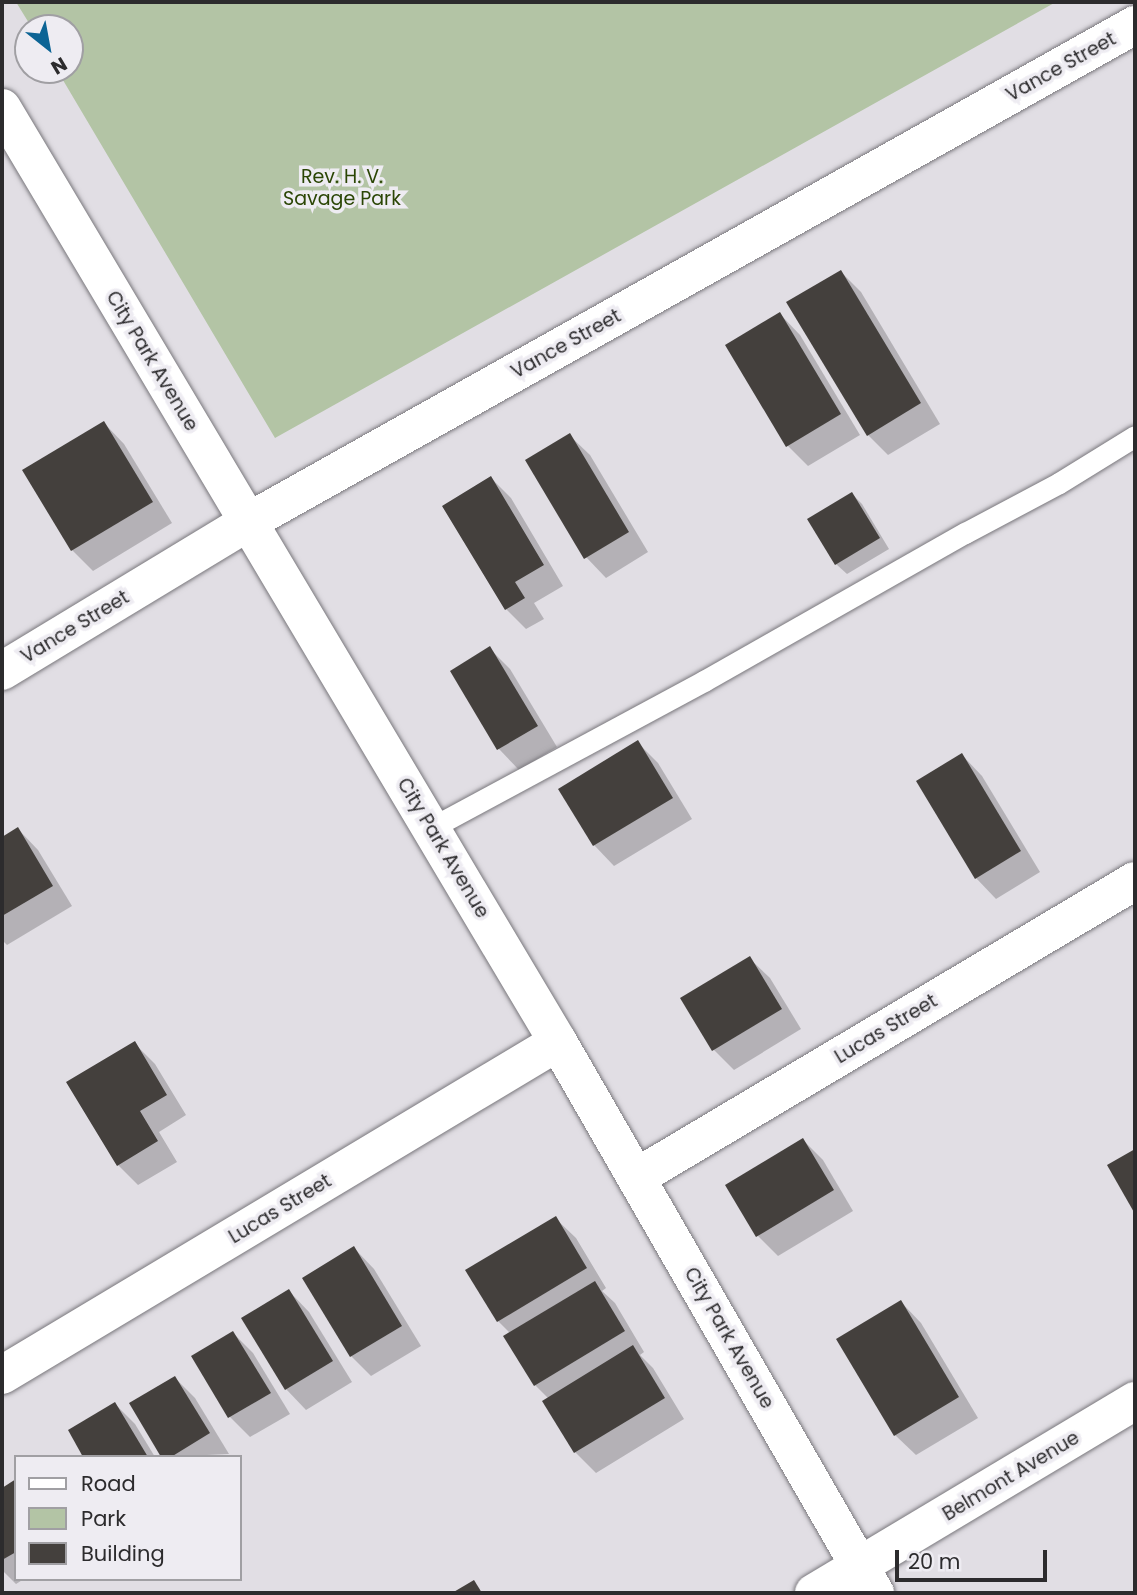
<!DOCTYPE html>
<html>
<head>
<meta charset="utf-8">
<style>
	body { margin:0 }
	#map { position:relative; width:1137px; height:1595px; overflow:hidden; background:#e1dee4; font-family:Poppins,sans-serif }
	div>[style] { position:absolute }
	.green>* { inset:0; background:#b3c4a5 }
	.shadow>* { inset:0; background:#0003 }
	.building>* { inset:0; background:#44403d }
	.roads { filter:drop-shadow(0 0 2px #79777c) drop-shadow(0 0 2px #79777c) }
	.service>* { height:21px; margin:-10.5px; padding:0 10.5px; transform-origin:10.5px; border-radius:10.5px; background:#fff }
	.minor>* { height:38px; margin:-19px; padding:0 19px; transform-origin:19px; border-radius:19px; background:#fff }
	.tertiary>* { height:38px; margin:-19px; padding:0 19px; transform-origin:19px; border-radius:19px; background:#fff }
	span { translate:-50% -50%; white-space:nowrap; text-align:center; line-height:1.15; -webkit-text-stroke:7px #eeecf2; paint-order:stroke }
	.street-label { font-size:19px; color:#2c2b2d }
	.park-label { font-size:19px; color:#2b4605 }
	.frame { position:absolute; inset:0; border:4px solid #2c2b2d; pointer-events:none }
	.legend { position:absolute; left:14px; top:1455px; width:228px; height:126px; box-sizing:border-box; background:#eeecf2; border:2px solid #a09fa3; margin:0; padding:9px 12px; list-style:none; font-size:21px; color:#2c2b2d }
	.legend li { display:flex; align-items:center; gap:14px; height:35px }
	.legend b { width:35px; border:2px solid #a09fa3 }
	.north { position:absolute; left:14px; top:14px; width:70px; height:70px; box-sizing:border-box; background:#eeecf2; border:2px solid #a09fa3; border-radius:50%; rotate:149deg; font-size:19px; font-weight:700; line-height:28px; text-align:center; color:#2c2b2d }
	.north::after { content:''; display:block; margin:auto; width:24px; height:32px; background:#0c6495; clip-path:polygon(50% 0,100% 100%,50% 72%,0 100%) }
	.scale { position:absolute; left:895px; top:1550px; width:152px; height:32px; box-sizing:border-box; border:4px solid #2c2b2d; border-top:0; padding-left:9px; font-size:21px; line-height:24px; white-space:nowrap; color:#2c2b2d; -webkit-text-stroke:5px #eeecf2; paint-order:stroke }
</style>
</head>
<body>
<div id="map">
	<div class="green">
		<i style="clip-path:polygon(16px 2px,1056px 2px,275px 438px,57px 70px,70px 70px,70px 28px,32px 28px)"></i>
	</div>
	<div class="shadow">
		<i style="clip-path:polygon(841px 272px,861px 292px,940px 424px,888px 455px,868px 435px)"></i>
		<i style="clip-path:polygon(780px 314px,800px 335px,860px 435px,808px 466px,788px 446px)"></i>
		<i style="clip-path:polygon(104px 423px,124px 444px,172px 523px,93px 571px,72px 550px,25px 471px)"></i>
		<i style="clip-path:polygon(569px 435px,590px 455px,648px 552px,606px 578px,586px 557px)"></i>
		<i style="clip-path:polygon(491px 478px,511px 498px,563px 586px,534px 603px,544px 619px,526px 629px,506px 609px)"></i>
		<i style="clip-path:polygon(852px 494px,862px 504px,889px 549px,847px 574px,836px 564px)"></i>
		<i style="clip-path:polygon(490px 649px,510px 669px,557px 747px,519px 770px,499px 749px,452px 671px)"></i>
		<i style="clip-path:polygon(638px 743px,658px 763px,692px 819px,614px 866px,594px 845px)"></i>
		<i style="clip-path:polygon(962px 755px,982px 776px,1040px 872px,996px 899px,976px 878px)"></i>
		<i style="clip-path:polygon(18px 829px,38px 850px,72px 906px,7px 945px,2px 940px,2px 839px)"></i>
		<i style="clip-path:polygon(749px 958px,770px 978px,801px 1029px,734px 1070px,714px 1050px)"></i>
		<i style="clip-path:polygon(134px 1043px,155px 1064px,186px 1115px,159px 1132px,177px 1162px,138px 1185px,118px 1165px)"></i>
		<i style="clip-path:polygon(803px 1140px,823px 1160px,853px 1211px,778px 1256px,758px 1236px)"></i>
		<i style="clip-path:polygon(555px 1218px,576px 1238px,606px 1288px,602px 1291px,615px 1303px,644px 1352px,640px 1355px,653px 1368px,684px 1419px,596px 1473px,575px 1452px,545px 1401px,549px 1399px,535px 1385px,510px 1333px,498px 1321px)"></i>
		<i style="clip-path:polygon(354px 1248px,374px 1269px,421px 1346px,371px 1376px,351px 1356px)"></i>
		<i style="clip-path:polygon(289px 1291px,309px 1312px,352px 1382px,306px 1410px,286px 1389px)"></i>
		<i style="clip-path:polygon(901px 1302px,921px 1323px,978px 1418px,916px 1455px,895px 1435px)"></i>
		<i style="clip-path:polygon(233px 1333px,253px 1353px,290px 1414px,250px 1437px,230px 1417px,193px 1357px)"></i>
		<i style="clip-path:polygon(175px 1378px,195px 1398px,229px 1454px,163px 1457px)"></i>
		<i style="clip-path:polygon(115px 1404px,135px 1424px,155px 1457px,85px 1457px)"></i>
		<i style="clip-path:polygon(16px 1481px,16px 1579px,24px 1579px,16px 1584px,2px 1570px,2px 1490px)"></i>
	</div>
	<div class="building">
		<i style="clip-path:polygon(841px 270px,921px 403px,867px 436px,786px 302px)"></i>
		<i style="clip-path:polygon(780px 312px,841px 414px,786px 447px,725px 345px)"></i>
		<i style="clip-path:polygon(104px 421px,153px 502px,71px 551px,22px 470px)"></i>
		<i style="clip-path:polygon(570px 433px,629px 532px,584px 559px,525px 460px)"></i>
		<i style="clip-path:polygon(491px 476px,544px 565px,515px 582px,525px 598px,505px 610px,442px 506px)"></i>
		<i style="clip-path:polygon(852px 492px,880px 538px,835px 565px,807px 519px)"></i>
		<i style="clip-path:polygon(490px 646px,538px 726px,497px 750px,450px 671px)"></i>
		<i style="clip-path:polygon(638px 740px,673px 798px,593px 846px,558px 789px)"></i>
		<i style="clip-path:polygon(962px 753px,1021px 851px,975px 879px,916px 781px)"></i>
		<i style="clip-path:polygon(18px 827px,53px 886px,2px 916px,2px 837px)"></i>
		<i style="clip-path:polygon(750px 956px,782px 1009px,712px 1051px,680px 998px)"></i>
		<i style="clip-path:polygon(135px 1041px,167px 1095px,140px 1111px,158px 1141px,117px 1166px,66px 1082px)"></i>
		<i style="clip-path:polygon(803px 1138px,834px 1190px,756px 1237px,725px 1185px)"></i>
		<i style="clip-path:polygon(1135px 1149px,1135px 1214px,1107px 1165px)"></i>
		<i style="clip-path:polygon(556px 1216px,587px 1268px,497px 1322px,465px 1270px)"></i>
		<i style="clip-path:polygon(354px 1246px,402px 1326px,350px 1357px,302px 1278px)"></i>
		<i style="clip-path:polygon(595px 1281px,625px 1331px,534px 1386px,503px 1336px)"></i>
		<i style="clip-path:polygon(289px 1289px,333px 1361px,285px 1390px,241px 1318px)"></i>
		<i style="clip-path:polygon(901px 1300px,959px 1397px,894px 1436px,836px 1339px)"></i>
		<i style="clip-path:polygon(233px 1331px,271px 1393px,228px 1418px,191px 1356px)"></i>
		<i style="clip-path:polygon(633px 1345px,665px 1398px,574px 1453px,542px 1401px)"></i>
		<i style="clip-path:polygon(175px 1376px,210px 1433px,171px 1457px,161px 1457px,129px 1403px)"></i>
		<i style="clip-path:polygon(115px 1402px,148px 1457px,83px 1457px,68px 1430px)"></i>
		<i style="clip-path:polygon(16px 1479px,16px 1552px,2px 1560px,2px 1488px)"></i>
		<i style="clip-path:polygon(474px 1580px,482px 1593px,452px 1593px)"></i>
	</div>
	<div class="roads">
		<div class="service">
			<i style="left:431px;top:828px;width:310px;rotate:-28.3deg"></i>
			<i style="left:704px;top:681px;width:300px;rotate:-29.6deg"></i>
			<i style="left:965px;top:533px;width:106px;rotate:-28deg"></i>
			<i style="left:1059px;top:483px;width:89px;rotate:-31.7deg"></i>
		</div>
		<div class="minor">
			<i style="left:2px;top:671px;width:288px;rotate:-31.2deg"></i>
			<i style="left:248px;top:522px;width:1017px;rotate:-29.26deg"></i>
			<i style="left:637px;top:1177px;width:579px;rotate:-30.73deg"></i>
			<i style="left:2px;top:1375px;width:648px;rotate:-30.92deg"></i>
			<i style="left:814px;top:1593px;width:374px;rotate:-30.9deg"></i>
		</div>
		<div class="tertiary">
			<i style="left:2px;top:108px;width:1087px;rotate:59.24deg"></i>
			<i style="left:558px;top:1042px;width:636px;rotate:60.09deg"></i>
		</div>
	</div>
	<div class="street-label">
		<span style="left:1061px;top:67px;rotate:-29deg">Vance Street</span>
		<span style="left:566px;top:344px;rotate:-29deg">Vance Street</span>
		<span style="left:152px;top:361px;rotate:59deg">City Park Avenue</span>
		<span style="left:75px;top:627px;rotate:-31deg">Vance Street</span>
		<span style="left:443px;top:848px;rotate:59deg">City Park Avenue</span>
		<span style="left:886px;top:1029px;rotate:-31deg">Lucas Street</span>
		<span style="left:280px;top:1209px;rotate:-31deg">Lucas Street</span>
		<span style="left:729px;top:1338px;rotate:60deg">City Park Avenue</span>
		<span style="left:1011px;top:1476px;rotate:-31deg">Belmont Avenue</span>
	</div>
	<div class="park-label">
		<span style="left:342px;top:188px">Rev. H. V.<br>Savage Park</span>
	</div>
	<div class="frame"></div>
	<ul class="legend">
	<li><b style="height:9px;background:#fff"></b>Road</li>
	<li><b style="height:19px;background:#b3c4a5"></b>Park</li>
	<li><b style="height:19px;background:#44403d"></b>Building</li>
	</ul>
	<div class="north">N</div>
	<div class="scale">20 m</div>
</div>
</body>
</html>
